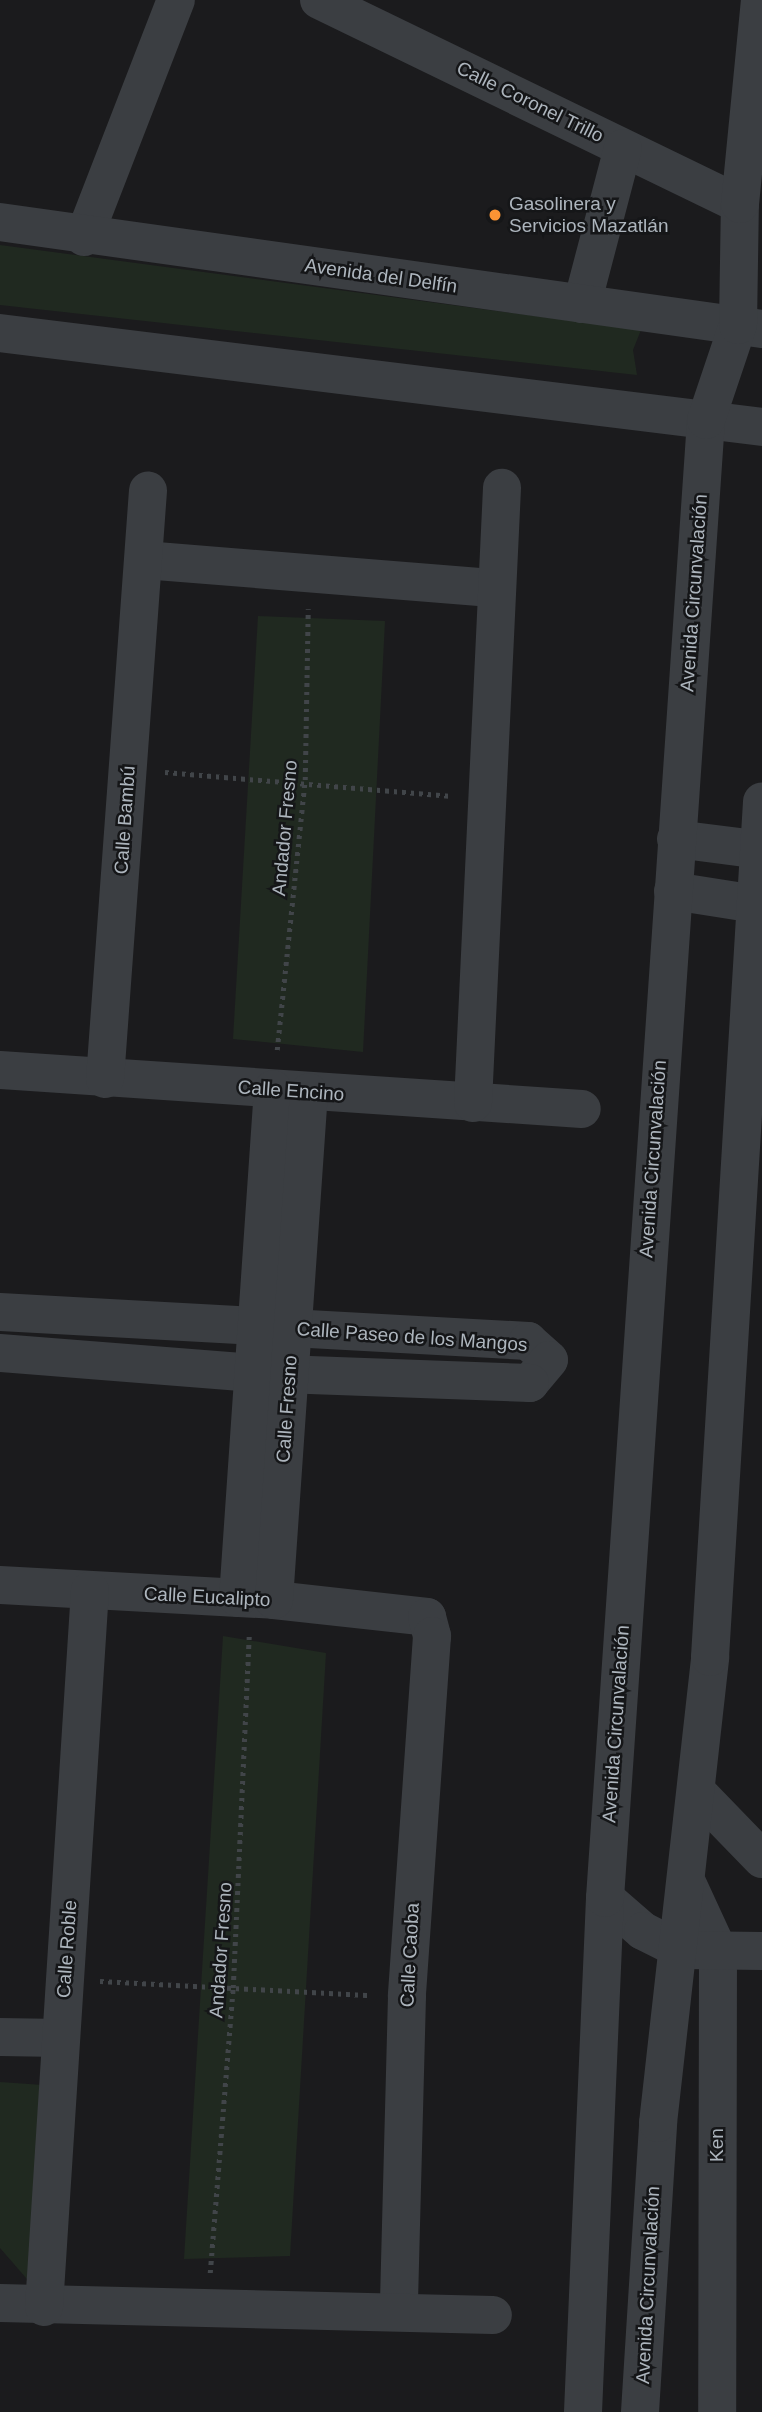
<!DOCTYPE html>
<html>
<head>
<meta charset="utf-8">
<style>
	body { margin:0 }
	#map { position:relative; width:762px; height:2412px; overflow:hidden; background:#1b1b1d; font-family:Arial,sans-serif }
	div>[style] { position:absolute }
	.green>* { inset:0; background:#202920 }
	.path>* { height:4.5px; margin-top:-2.25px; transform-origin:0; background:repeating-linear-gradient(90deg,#414549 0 3.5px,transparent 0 8.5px) }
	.minor>* { height:38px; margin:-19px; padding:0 19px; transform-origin:19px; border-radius:19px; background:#3b3e42 }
	.tertiary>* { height:38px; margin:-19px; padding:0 19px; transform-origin:19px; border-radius:19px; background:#3b3e42 }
	.dots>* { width:19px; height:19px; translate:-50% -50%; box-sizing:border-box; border:4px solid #151618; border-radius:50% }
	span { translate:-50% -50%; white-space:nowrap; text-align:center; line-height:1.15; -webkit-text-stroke:5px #151618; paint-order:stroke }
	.street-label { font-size:19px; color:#adb5bd }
	.poi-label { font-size:19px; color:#adb5bd }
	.left { translate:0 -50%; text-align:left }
</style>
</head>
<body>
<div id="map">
	<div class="green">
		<i style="clip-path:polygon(0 245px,641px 330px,633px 350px,637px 375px,0 305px)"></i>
		<i style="clip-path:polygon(258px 616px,385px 621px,363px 1052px,233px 1039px)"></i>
		<i style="clip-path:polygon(223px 1636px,326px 1653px,290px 2256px,184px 2259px)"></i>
		<i style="clip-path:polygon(0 2082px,43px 2085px,40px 2294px,0 2248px)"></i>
	</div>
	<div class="path">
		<i style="left:165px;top:772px;width:285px;rotate:4.8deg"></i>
		<i style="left:277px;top:1050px;width:271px;rotate:-84.1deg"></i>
		<i style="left:305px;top:780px;width:171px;rotate:-89deg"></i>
		<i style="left:100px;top:1981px;width:271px;rotate:3deg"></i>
		<i style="left:210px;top:2273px;width:286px;rotate:-85.4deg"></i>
		<i style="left:233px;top:1988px;width:352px;rotate:-87.4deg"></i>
	</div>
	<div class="minor">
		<i style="left:319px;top:0;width:468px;rotate:25.9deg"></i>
		<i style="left:84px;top:237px;width:254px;rotate:-68.8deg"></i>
		<i style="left:582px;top:304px;width:161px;rotate:-75.3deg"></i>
		<i style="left:144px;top:560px;width:352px;rotate:4.6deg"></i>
		<i style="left:676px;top:839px;width:87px;rotate:7.3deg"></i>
		<i style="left:673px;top:891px;width:90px;rotate:8.9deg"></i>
		<i style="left:0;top:1070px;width:583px;rotate:3.83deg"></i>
		<i style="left:105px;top:1079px;width:590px;rotate:-85.82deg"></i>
		<i style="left:473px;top:1103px;width:616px;rotate:-87.3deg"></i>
		<i style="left:0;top:1312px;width:529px;rotate:3.14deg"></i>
		<i style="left:528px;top:1341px;width:28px;rotate:42deg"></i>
		<i style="left:549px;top:1360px;width:30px;rotate:130deg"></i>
		<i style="left:530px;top:1383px;width:276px;rotate:-177.9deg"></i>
		<i style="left:254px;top:1373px;width:255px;rotate:-175.5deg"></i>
		<i style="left:0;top:1585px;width:274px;rotate:3.1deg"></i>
		<i style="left:274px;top:1600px;width:154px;rotate:6.3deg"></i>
		<i style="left:427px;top:1617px;width:20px;rotate:75deg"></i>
		<i style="left:432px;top:1636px;width:361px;rotate:94deg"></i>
		<i style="left:407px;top:1996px;width:312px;rotate:91.5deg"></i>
		<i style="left:238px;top:1598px;width:510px;rotate:-86.07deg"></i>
		<i style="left:274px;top:1600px;width:509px;rotate:-86.06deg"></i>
		<i style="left:698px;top:1793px;width:92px;rotate:45.9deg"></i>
		<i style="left:688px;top:1885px;width:72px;rotate:65.2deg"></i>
		<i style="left:718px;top:1950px;width:462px;rotate:90.1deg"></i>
		<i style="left:605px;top:1898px;width:50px;rotate:41deg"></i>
		<i style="left:643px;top:1931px;width:42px;rotate:26.6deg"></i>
		<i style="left:681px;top:1950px;width:81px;rotate:0.7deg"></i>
		<i style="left:0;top:2037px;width:61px;rotate:0.9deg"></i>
		<i style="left:0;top:2303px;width:493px;rotate:1.4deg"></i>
		<i style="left:44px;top:2307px;width:718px;rotate:-86.33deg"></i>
	</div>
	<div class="tertiary">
		<i style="left:0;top:222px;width:769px;rotate:7.99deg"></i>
		<i style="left:0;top:333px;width:768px;rotate:7.03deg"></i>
		<i style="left:583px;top:2412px;width:514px;rotate:-87.55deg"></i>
		<i style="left:605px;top:1898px;width:1481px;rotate:-86.09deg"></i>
		<i style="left:706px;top:420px;width:100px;rotate:-71.4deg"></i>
		<i style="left:738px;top:325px;width:121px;rotate:-89.1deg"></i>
		<i style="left:740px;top:204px;width:205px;rotate:-84.4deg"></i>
		<i style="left:640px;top:2412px;width:290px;rotate:-86.4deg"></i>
		<i style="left:658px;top:2123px;width:469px;rotate:-83.6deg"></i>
		<i style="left:710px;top:1657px;width:857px;rotate:-86.52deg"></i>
	</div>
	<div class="dots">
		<i style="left:495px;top:215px;background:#fb9334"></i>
	</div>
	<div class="street-label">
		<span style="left:530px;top:102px;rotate:26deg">Calle Coronel Trillo</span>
		<span style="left:381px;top:276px;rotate:8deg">Avenida del Delfín</span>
		<span style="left:694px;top:593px;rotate:-86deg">Avenida Circunvalación</span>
		<span style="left:125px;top:820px;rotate:-86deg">Calle Bambú</span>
		<span style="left:285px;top:828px;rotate:-85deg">Andador Fresno</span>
		<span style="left:291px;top:1091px;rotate:4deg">Calle Encino</span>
		<span style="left:653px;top:1159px;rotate:-86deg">Avenida Circunvalación</span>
		<span style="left:412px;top:1337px;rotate:4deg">Calle Paseo de los Mangos</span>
		<span style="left:287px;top:1409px;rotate:-86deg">Calle Fresno</span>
		<span style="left:207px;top:1597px;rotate:3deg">Calle Eucalipto</span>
		<span style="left:616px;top:1724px;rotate:-86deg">Avenida Circunvalación</span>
		<span style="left:67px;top:1949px;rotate:-86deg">Calle Roble</span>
		<span style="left:221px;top:1950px;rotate:-86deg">Andador Fresno</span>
		<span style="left:410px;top:1955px;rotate:-87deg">Calle Caoba</span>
		<span style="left:717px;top:2145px;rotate:-90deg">Ken</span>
		<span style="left:648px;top:2285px;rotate:-87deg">Avenida Circunvalación</span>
	</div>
	<div class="poi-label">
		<span class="left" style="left:509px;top:215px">Gasolinera y<br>Servicios Mazatlán</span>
	</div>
</div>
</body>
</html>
